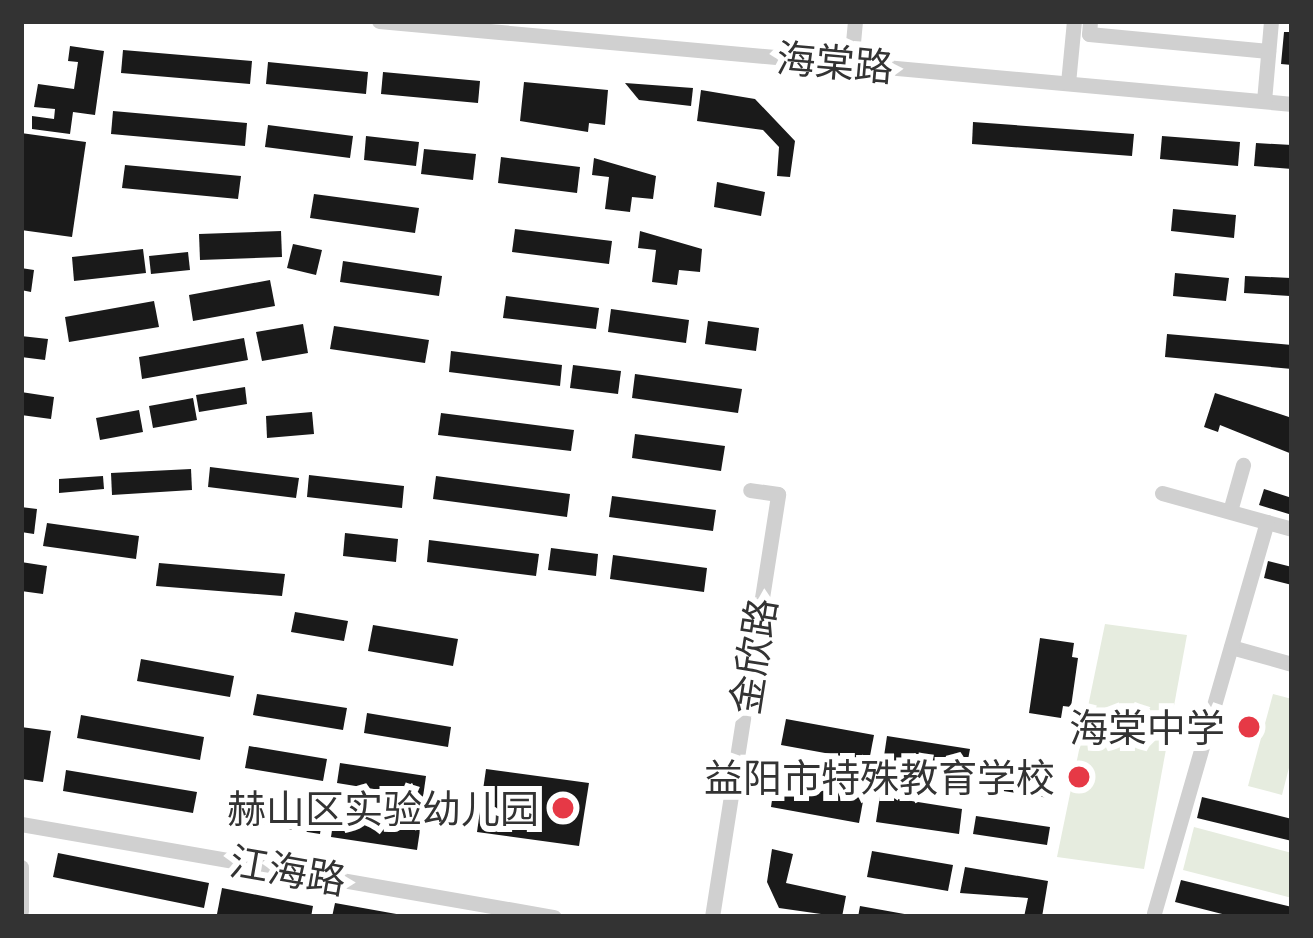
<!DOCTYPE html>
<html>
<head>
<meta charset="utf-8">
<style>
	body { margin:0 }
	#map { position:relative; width:1313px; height:938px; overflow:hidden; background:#fff; font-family:"Exo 2","Noto Sans SC",sans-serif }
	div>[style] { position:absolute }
	.green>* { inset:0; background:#e6ecdf }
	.building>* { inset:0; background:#1a1a1a }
	.minor>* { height:15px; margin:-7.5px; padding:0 7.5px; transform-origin:7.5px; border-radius:7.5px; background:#d0d0d0 }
	.dots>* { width:33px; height:33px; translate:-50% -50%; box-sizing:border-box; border:6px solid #fff; border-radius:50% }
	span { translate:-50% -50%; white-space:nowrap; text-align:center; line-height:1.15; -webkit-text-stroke:12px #fff; paint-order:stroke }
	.street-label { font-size:39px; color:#333 }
	.poi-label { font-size:39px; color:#333 }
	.right { translate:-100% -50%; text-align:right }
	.frame { position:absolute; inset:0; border:24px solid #333; pointer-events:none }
</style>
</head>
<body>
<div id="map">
	<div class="green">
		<i style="clip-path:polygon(1105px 624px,1187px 635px,1144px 869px,1057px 857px)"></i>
		<i style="clip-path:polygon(1273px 694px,1292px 699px,1292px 756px,1282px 795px,1248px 786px)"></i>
		<i style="clip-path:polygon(1194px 827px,1292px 853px,1292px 898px,1183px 870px)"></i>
	</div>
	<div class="building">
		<i style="clip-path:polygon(1284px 32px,1292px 32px,1292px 65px,1281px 64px)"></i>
		<i style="clip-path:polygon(70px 46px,104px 51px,95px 115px,73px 112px,70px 134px,32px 129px,32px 116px,54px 119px,55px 109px,34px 107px,38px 84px,74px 89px,78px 62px,68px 61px)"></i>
		<i style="clip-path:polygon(123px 50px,252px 61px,250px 84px,121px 73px)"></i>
		<i style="clip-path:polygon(268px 62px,368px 72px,366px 94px,266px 84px)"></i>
		<i style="clip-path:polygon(383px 72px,480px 81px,478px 103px,381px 94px)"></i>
		<i style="clip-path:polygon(524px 82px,608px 90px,605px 125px,589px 123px,588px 132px,520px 121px)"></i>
		<i style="clip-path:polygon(625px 83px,693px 88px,691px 106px,639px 100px)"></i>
		<i style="clip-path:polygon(701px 90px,755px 99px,795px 141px,790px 177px,777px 176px,779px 147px,763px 130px,697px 121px)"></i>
		<i style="clip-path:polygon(113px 111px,247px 123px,245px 146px,111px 134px)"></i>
		<i style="clip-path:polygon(973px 122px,1134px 134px,1132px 156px,972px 144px)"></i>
		<i style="clip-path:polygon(268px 125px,353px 136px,350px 158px,265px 147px)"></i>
		<i style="clip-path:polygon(21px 133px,86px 142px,72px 237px,21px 230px)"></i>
		<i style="clip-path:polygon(366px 136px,419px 142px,416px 166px,364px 160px)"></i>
		<i style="clip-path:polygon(1162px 136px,1240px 142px,1238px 166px,1160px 159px)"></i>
		<i style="clip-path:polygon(1256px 143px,1292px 145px,1292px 169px,1254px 166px)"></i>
		<i style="clip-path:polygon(424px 149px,476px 154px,473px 180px,421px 174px)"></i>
		<i style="clip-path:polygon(501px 157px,580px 167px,577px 193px,498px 183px)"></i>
		<i style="clip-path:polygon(594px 158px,656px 176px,653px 199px,632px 197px,630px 212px,605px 209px,609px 177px,592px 175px)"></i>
		<i style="clip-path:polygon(125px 165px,241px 176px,238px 199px,122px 188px)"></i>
		<i style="clip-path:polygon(717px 182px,765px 192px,761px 216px,714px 207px)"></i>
		<i style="clip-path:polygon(314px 194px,419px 208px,415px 233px,310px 218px)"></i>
		<i style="clip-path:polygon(1173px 209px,1236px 215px,1234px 238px,1171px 231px)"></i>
		<i style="clip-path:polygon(515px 229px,612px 241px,609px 264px,512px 252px)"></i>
		<i style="clip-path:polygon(281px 231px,282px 257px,200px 260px,199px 234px)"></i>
		<i style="clip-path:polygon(640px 231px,702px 249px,700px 272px,679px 270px,677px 285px,652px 282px,656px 250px,638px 248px)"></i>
		<i style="clip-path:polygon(293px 244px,322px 250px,316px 275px,287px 268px)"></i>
		<i style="clip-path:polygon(143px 249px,146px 273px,74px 281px,72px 257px)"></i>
		<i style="clip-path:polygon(188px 252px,190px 270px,151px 274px,149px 256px)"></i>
		<i style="clip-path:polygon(343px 261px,442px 276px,439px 296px,340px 282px)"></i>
		<i style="clip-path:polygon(21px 268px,34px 270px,31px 292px,21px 290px)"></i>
		<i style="clip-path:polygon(1175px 273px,1229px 278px,1226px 301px,1173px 296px)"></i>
		<i style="clip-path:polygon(1245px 276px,1291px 278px,1290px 296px,1244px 293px)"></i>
		<i style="clip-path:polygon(270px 280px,275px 306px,193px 321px,189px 295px)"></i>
		<i style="clip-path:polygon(506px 296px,599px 308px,596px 329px,503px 318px)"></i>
		<i style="clip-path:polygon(154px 301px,159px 327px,69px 342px,65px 317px)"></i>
		<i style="clip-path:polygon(611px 309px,689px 320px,686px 343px,608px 332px)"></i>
		<i style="clip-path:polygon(708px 321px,759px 328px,756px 351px,705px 344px)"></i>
		<i style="clip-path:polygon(303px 324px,308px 353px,262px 361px,256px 332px)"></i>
		<i style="clip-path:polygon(334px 326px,429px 340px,425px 363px,330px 349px)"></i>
		<i style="clip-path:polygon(1167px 334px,1292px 345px,1292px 369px,1165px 357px)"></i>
		<i style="clip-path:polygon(21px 336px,48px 339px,45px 360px,21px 357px)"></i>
		<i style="clip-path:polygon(244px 338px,248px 360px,142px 379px,139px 357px)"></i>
		<i style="clip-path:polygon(451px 351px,562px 365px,560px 386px,449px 372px)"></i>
		<i style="clip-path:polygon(573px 365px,621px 371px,618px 394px,570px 388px)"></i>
		<i style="clip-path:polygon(635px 374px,742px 389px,738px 413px,632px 398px)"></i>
		<i style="clip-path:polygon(245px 387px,247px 404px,199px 412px,196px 395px)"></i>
		<i style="clip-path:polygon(21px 392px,54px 397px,51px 419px,21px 415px)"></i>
		<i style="clip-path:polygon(1215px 393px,1292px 418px,1292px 454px,1220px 425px,1218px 432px,1204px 427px)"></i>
		<i style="clip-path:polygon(193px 398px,197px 420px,153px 428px,149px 406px)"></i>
		<i style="clip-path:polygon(139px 410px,143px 432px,100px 440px,96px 418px)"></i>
		<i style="clip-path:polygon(312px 412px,314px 434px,267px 438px,266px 416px)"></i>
		<i style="clip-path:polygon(441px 413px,574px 430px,571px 451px,438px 435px)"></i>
		<i style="clip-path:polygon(635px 434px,725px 446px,721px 471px,632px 458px)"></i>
		<i style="clip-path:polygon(210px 467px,299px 478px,296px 498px,208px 487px)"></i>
		<i style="clip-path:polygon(191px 469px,192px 490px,112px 495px,111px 473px)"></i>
		<i style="clip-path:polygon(309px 475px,404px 486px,402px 508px,307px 497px)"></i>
		<i style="clip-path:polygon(103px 476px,104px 489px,59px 493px,59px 479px)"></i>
		<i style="clip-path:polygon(436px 476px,570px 494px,567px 517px,433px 499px)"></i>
		<i style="clip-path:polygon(1264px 489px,1292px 498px,1292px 515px,1259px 505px)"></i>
		<i style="clip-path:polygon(612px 496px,716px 510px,713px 531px,609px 517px)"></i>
		<i style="clip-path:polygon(21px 507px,37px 509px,34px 534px,21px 532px)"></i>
		<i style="clip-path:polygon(47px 523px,139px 536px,136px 559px,43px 546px)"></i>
		<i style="clip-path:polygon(345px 533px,398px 539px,396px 562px,343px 556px)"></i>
		<i style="clip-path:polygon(429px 540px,539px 554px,536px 576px,427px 562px)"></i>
		<i style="clip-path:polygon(551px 548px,598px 554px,596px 576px,548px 570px)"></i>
		<i style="clip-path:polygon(613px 555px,707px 568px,704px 592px,610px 579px)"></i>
		<i style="clip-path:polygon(1268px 561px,1292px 567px,1292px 585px,1264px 578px)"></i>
		<i style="clip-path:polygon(21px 562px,47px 566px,43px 594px,21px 591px)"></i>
		<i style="clip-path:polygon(159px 563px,285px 574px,282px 596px,156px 586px)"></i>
		<i style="clip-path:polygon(295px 612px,348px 621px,344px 641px,291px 632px)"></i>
		<i style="clip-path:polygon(373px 625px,458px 639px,453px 666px,368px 651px)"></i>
		<i style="clip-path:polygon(1040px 638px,1074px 643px,1072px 657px,1078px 658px,1071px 707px,1063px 706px,1061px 718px,1029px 713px)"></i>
		<i style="clip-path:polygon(141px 659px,234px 676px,230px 697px,137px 681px)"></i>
		<i style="clip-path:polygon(257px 694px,347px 708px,343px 730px,253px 715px)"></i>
		<i style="clip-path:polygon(367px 713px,451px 727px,448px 747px,364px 733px)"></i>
		<i style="clip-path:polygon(81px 715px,204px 737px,200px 760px,77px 738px)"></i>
		<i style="clip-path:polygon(786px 719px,874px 735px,869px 761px,781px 745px)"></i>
		<i style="clip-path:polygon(21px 727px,51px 731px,43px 782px,21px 779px)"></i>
		<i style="clip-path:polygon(887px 736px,970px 749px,965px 776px,883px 763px)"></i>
		<i style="clip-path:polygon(249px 746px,327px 759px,323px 781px,245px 768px)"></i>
		<i style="clip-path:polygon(340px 763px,426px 776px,423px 797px,337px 783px)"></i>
		<i style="clip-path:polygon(1000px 763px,1053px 770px,1049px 798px,990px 789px)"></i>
		<i style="clip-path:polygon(486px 769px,589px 783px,579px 846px,477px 832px)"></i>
		<i style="clip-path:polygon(66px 770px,197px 792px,193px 813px,63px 791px)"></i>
		<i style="clip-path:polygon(775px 780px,864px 796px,859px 823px,771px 807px)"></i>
		<i style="clip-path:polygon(880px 796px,962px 809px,959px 834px,876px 822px)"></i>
		<i style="clip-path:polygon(1202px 797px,1292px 819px,1292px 841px,1197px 818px)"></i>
		<i style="clip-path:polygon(236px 800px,323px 814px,320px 834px,233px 820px)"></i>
		<i style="clip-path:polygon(976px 816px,1050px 827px,1047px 845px,973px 834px)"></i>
		<i style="clip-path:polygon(334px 817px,420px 830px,417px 850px,331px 837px)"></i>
		<i style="clip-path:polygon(772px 849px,793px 854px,786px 883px,846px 896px,842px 917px,779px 908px,767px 882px)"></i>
		<i style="clip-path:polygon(872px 851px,953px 865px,948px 891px,867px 877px)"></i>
		<i style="clip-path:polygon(58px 853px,209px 883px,204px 908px,53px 877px)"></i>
		<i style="clip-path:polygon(965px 867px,1048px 881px,1042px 917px,1024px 917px,1028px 898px,960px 893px)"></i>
		<i style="clip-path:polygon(1181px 880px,1292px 907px,1292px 917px,1234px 917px,1175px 902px)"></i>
		<i style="clip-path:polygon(222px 888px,313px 906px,311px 917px,217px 914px)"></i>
		<i style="clip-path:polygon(335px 903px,402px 915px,402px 917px,332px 917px)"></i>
		<i style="clip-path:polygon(860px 906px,910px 915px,910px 917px,858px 917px)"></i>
	</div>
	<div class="minor">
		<i style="left:379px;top:21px;width:917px;rotate:5.19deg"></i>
		<i style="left:1090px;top:21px;width:13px;rotate:94deg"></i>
		<i style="left:1089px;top:34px;width:180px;rotate:5.4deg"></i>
		<i style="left:851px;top:64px;width:43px;rotate:-84.7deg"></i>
		<i style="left:1068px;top:83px;width:62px;rotate:-84.5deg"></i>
		<i style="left:1264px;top:101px;width:80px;rotate:-85deg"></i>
		<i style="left:1162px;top:493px;width:135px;rotate:15.5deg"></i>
		<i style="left:1230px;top:511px;width:48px;rotate:-74.2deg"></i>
		<i style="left:1231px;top:647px;width:63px;rotate:15.6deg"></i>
		<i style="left:21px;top:824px;width:541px;rotate:9.9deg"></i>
		<i style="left:21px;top:867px;width:44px;rotate:90deg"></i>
		<i style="left:1154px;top:913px;width:407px;rotate:-73.9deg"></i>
		<i style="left:712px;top:917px;width:428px;rotate:-81.1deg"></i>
		<i style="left:778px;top:494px;width:28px;rotate:-172deg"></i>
	</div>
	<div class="dots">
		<i style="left:1249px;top:727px;background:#e63946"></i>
		<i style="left:1079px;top:777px;background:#e63946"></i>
		<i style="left:563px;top:808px;background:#e63946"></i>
	</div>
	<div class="street-label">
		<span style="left:835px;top:62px;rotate:5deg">海棠路</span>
		<span style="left:753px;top:656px;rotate:-81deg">金欣路</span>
		<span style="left:288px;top:870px;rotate:10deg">江海路</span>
	</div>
	<div class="poi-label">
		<span class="right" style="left:1225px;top:727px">海棠中学</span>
		<span class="right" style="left:1055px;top:777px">益阳市特殊教育学校</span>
		<span class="right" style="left:539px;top:808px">赫山区实验幼儿园</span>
	</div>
	<div class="frame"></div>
</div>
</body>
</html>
